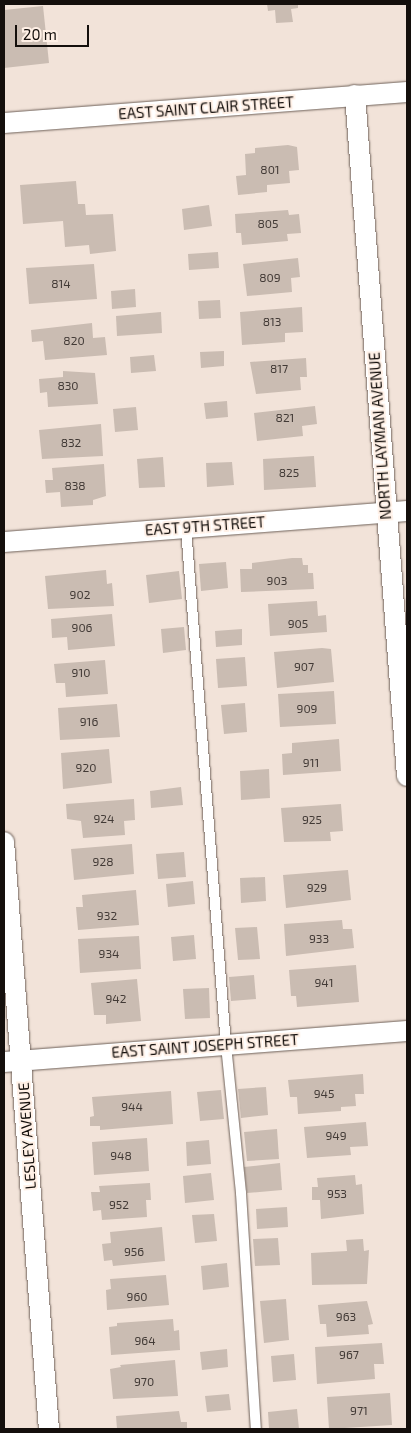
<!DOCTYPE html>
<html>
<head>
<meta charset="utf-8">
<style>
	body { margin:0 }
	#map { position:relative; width:411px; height:1433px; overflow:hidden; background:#f2e3d9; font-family:"Exo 2",sans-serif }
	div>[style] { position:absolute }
	.building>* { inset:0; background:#cabcb2 }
	.roads { filter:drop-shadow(0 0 1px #6e6159) drop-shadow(0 0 1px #6e6159) }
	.service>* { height:10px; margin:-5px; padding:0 5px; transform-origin:5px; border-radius:5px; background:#fff }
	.minor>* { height:20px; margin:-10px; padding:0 10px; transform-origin:10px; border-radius:10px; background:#fff }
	span { translate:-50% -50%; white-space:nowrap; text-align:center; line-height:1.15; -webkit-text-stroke:4px #fff0e6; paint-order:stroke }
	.number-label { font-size:12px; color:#423a36 }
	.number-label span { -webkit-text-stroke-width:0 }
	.street-label { font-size:15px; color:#140f0c }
	.frame { position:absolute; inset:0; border:5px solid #140f0c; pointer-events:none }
	.scale { position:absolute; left:15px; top:25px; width:74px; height:22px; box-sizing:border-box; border:2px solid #140f0c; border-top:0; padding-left:6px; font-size:15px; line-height:18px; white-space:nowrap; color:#140f0c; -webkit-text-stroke:4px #fff0e6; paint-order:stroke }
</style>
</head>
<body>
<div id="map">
	<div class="building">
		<i style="clip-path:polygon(267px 4px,298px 4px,298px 8px,291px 9px,293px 22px,276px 23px,275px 10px,268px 11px)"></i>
		<i style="clip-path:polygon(43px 6px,49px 63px,4px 68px,4px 10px)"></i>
		<i style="clip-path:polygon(288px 145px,297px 147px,299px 170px,289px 171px,290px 183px,267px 185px,267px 192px,238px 195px,236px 176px,246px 175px,245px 154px,255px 153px,255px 148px)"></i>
		<i style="clip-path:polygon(76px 181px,78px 204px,85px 204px,86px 215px,113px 214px,116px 251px,90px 254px,89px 245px,65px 247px,63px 221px,23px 224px,20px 185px)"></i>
		<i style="clip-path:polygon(209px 205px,212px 226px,184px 230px,182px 209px)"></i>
		<i style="clip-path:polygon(288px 210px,289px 215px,299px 214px,301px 233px,287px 234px,288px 241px,242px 245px,241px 233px,236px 233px,235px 214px)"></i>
		<i style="clip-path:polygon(218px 252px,219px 268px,189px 270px,188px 254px)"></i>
		<i style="clip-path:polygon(298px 258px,300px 277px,291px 278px,292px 292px,247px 296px,243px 264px)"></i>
		<i style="clip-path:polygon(94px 264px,97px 299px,29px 304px,26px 268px)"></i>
		<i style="clip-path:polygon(135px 289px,136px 307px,112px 309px,111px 291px)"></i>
		<i style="clip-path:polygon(220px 300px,221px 318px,199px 319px,198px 301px)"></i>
		<i style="clip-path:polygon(302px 307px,303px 332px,285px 333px,285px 342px,242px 345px,240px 312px)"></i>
		<i style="clip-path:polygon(161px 312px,162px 333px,117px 336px,116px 316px)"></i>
		<i style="clip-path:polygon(92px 323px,93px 338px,105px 337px,107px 355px,45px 360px,43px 341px,32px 342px,31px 330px)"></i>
		<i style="clip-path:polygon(224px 351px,224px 366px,201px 368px,200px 352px)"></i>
		<i style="clip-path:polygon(154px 355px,156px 371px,131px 373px,130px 357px)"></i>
		<i style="clip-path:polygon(306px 358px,307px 377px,300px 377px,301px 390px,256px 394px,250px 362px)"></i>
		<i style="clip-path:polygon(63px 371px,95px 373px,98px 404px,48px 407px,47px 392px,40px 393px,39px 379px,63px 377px)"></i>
		<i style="clip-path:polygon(227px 401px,228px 417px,206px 419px,204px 403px)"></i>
		<i style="clip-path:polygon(315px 406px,317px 424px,302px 426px,303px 436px,257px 441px,254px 413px)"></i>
		<i style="clip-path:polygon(136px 407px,138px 430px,115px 432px,113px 409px)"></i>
		<i style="clip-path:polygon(101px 424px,103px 456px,42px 459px,39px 430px)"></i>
		<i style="clip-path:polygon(314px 456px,316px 487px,264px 490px,263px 459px)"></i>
		<i style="clip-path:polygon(163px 457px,165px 487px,139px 488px,137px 459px)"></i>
		<i style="clip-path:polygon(232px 462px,234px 485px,207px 487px,206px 463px)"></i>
		<i style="clip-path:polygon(104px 464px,106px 496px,93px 500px,93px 505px,61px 507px,60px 492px,46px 493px,45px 480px,53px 480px,52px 468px)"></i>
		<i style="clip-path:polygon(292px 558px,302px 558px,303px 565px,308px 565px,308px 573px,313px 573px,314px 589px,241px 592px,240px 569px,252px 569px,252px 563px)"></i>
		<i style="clip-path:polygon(226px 562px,228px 588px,201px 591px,199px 564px)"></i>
		<i style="clip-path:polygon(106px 570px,107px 584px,112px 583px,114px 606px,48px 609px,45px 576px)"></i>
		<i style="clip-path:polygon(179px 571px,182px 599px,149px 603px,146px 575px)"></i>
		<i style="clip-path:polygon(317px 601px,318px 616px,326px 615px,327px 632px,270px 636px,268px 604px)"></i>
		<i style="clip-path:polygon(112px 614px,115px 646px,68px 650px,67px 637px,52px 638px,51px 619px)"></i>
		<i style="clip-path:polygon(184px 627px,186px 650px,163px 653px,161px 629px)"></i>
		<i style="clip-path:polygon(242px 629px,242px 645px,216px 647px,215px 631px)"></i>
		<i style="clip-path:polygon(322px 648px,331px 649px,334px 682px,277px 688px,274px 652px)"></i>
		<i style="clip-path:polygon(245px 657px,247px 686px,218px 688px,216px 659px)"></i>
		<i style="clip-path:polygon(105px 660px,108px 694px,66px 697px,65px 683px,56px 683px,54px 664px)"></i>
		<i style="clip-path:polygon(334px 691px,336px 724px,280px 727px,278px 694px)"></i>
		<i style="clip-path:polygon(245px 703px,247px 732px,224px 734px,221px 705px)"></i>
		<i style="clip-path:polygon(117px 704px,120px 737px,60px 740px,58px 708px)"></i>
		<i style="clip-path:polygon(339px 739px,341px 771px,283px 775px,282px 754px,292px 753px,292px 743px)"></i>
		<i style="clip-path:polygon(109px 749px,112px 783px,63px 789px,61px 753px)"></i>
		<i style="clip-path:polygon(269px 769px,270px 798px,241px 800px,240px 771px)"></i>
		<i style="clip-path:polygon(181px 787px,183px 805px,151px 808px,150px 791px)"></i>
		<i style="clip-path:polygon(134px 799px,135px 820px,124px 821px,125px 835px,83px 838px,81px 821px,67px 819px,66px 804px)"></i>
		<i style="clip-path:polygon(341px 804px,343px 831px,330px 832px,331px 841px,284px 842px,281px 808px)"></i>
		<i style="clip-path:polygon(132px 844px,134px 874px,74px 880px,71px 849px)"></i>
		<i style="clip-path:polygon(184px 852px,186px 877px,158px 879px,156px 854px)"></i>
		<i style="clip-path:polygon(348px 870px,351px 900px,286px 908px,283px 875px)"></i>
		<i style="clip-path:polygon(265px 877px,266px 901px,241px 903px,240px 878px)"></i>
		<i style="clip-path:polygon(193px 881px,195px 904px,168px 907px,166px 884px)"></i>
		<i style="clip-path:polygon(136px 890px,139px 925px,78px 930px,76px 907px,83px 907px,82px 895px)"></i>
		<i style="clip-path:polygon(342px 920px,343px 929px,352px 929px,354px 948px,286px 956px,284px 924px)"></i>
		<i style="clip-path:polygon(257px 927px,260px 959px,238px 960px,235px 928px)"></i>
		<i style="clip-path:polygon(194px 935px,196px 959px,173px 961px,171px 937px)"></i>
		<i style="clip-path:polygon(139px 936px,141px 969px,80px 973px,78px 939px)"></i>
		<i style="clip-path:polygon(356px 965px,359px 1002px,297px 1007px,296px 996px,291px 996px,289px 970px)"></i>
		<i style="clip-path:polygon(254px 975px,256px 999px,231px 1001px,229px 977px)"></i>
		<i style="clip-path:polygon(137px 979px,141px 1021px,106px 1024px,106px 1015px,94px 1015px,91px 983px)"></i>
		<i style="clip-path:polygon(209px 988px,210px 1018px,185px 1019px,183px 989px)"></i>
		<i style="clip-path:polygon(363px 1074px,364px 1094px,355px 1094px,356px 1106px,341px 1107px,341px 1111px,298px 1114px,297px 1097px,290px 1097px,288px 1080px)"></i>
		<i style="clip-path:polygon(266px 1087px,268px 1115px,241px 1118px,238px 1089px)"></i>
		<i style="clip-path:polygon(221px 1090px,224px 1119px,200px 1121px,197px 1092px)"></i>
		<i style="clip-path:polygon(171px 1091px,173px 1124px,100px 1130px,100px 1126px,90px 1126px,90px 1117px,94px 1116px,92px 1097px)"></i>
		<i style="clip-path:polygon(366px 1122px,368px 1146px,350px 1147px,351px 1155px,307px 1158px,304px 1127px)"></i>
		<i style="clip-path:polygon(277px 1129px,279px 1159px,247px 1161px,244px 1132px)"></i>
		<i style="clip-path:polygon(147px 1138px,149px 1171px,94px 1175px,92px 1142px)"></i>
		<i style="clip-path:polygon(209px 1140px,211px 1164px,187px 1166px,186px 1142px)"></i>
		<i style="clip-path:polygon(280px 1163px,282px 1190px,247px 1193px,244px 1167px)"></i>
		<i style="clip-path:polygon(211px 1173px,214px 1200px,185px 1203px,183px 1176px)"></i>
		<i style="clip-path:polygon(355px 1175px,356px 1185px,362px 1184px,364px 1214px,321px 1219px,320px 1200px,312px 1200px,312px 1187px,318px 1187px,317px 1178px)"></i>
		<i style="clip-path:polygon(150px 1183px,151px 1200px,146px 1200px,147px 1217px,102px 1220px,101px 1210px,93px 1211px,91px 1192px,100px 1192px,99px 1186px)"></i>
		<i style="clip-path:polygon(287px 1207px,288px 1227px,257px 1229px,256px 1209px)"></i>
		<i style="clip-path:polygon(214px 1214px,217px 1241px,195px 1243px,192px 1215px)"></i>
		<i style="clip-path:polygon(162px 1227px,165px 1261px,113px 1266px,112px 1260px,104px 1261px,102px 1244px,111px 1243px,110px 1232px)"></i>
		<i style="clip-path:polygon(278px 1238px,280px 1265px,255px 1266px,253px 1239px)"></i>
		<i style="clip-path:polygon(363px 1239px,364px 1251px,369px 1250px,367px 1284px,312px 1285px,311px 1253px,347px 1251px,346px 1240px)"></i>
		<i style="clip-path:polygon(227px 1263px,229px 1287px,203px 1290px,201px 1266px)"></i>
		<i style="clip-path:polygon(166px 1275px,169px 1305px,107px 1310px,106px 1290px,111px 1289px,110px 1279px)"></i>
		<i style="clip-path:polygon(286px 1299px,289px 1340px,264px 1343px,260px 1301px)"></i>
		<i style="clip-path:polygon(367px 1301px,373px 1324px,368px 1325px,369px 1334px,327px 1337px,326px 1324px,320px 1324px,318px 1305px)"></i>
		<i style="clip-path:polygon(173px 1319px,174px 1331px,179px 1330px,180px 1350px,111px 1355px,109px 1327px,117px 1326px,117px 1323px)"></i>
		<i style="clip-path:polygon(382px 1343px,384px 1364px,374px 1364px,375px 1379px,317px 1384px,315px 1347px)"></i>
		<i style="clip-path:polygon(227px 1349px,228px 1367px,202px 1370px,200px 1352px)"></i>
		<i style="clip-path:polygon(294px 1354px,296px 1380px,273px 1382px,271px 1356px)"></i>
		<i style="clip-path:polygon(175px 1360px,178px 1396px,113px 1399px,110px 1369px,121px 1367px,120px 1365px)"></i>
		<i style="clip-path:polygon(390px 1393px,392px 1425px,329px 1429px,327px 1397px)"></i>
		<i style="clip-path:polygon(229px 1394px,231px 1410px,207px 1412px,205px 1396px)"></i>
		<i style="clip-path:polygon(297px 1409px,299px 1429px,269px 1429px,268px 1412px)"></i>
		<i style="clip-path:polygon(179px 1411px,181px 1422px,187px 1422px,187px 1429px,117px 1429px,116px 1416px)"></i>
	</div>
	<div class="roads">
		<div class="service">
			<i style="left:186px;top:528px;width:519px;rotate:85.58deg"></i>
			<i style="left:226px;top:1045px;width:149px;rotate:84.2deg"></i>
			<i style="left:241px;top:1193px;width:236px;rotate:86.4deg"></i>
		</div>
		<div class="minor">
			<i style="left:355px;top:95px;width:683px;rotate:85.63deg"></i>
			<i style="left:4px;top:123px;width:404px;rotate:-4.4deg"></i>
			<i style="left:4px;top:542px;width:404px;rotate:-4.4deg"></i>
			<i style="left:4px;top:842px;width:589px;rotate:85.62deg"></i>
			<i style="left:4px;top:1062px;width:404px;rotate:-4.4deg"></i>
		</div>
	</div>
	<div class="number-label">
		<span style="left:270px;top:170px">801</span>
		<span style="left:268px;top:224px">805</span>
		<span style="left:270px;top:278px">809</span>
		<span style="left:61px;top:284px">814</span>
		<span style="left:272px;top:322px">813</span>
		<span style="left:74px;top:341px">820</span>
		<span style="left:279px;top:369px">817</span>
		<span style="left:68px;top:386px">830</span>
		<span style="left:285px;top:418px">821</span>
		<span style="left:71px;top:443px">832</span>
		<span style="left:289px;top:473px">825</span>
		<span style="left:75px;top:486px">838</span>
		<span style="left:277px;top:581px">903</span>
		<span style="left:80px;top:595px">902</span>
		<span style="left:298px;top:624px">905</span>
		<span style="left:82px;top:628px">906</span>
		<span style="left:304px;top:667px">907</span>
		<span style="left:81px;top:673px">910</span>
		<span style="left:307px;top:709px">909</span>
		<span style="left:89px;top:722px">916</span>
		<span style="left:311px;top:763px">911</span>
		<span style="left:86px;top:768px">920</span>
		<span style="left:104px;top:819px">924</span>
		<span style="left:312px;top:820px">925</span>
		<span style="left:103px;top:862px">928</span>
		<span style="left:317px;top:888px">929</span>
		<span style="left:107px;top:916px">932</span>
		<span style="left:319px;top:939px">933</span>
		<span style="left:109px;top:954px">934</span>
		<span style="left:324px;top:983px">941</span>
		<span style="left:116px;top:999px">942</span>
		<span style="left:324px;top:1094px">945</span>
		<span style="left:132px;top:1107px">944</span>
		<span style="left:336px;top:1136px">949</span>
		<span style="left:121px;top:1156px">948</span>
		<span style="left:337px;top:1194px">953</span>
		<span style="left:119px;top:1205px">952</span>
		<span style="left:134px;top:1252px">956</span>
		<span style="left:137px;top:1297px">960</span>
		<span style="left:346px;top:1317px">963</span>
		<span style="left:145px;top:1341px">964</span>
		<span style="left:349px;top:1355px">967</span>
		<span style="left:144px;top:1382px">970</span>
		<span style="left:359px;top:1411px">971</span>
	</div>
	<div class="street-label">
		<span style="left:206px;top:108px;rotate:-4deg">EAST SAINT CLAIR STREET</span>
		<span style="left:380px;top:436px;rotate:-94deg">NORTH LAYMAN AVENUE</span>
		<span style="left:205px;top:526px;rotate:-4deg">EAST 9TH STREET</span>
		<span style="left:205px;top:1046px;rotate:-4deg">EAST SAINT JOSEPH STREET</span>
		<span style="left:27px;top:1136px;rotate:-94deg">LESLEY AVENUE</span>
	</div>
	<div class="frame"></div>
	<div class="scale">20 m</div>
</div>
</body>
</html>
